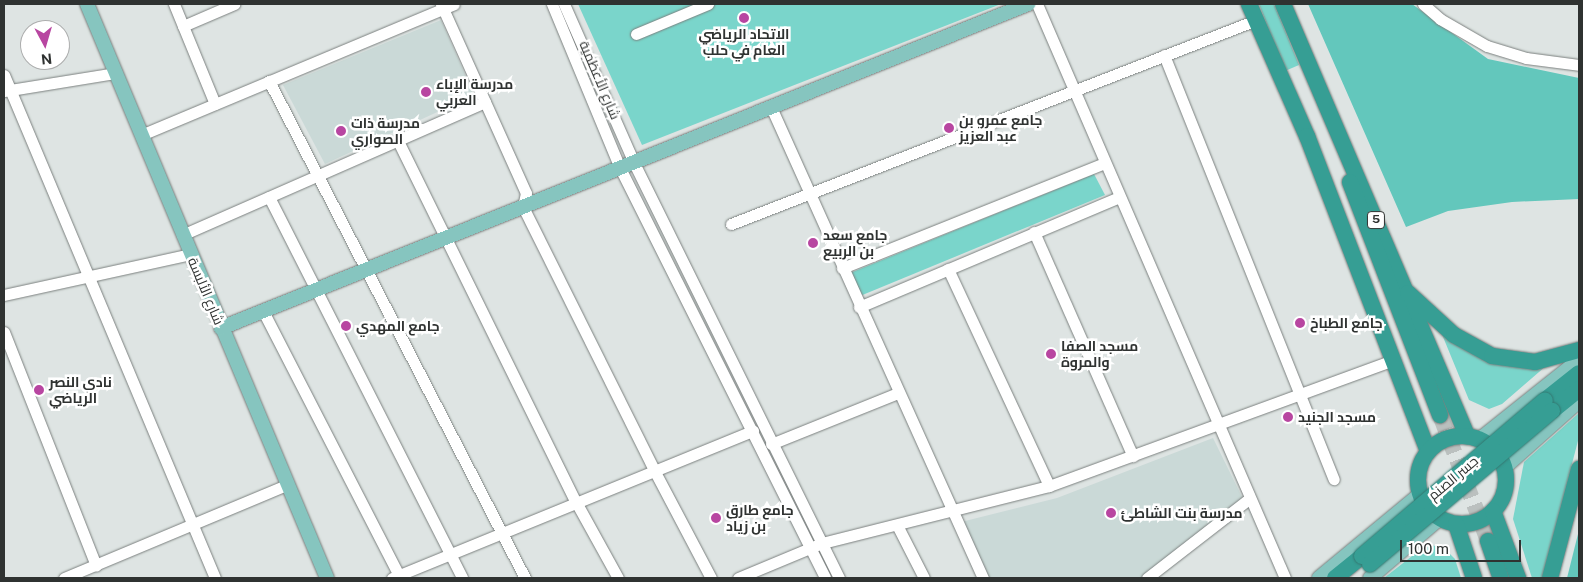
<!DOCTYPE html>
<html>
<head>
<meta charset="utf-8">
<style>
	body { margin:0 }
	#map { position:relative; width:1583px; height:582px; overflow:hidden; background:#dee4e3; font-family:"Public Sans",Cairo,sans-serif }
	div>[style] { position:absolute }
	.built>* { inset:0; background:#cad9d7 }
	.green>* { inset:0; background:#7ad5cb }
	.forest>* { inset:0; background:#63c7bc }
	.highway-tunnel>* { height:16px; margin-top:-8px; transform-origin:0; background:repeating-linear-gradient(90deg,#bbc0bf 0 16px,transparent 0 24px) }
	.roads { filter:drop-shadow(0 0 1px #7b807f) drop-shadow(0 0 1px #7b807f) }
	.minor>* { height:11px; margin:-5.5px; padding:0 5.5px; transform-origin:5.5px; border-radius:5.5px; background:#fff }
	.major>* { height:14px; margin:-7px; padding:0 7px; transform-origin:7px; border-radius:7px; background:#86c5bf }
	.highway>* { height:16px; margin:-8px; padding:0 8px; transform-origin:8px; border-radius:8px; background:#369e94 }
	.highway>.ring { margin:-8px; padding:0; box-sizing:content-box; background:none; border:16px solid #369e94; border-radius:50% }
	.bridges { filter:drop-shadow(0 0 1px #347871) drop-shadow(0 0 1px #347871) }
	.highway-bridge>* { height:16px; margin:-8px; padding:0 8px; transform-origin:8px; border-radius:8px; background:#369e94 }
	.dots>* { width:14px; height:14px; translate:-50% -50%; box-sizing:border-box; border:2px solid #fff; border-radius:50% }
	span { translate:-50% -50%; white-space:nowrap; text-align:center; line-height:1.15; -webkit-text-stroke:5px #fff; paint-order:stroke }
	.shield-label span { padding:1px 4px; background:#fff; border:1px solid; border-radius:4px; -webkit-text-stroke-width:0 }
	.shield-label { font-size:12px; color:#2f3231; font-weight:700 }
	.poi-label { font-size:14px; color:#2f3231; font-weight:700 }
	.left { translate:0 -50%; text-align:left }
	.street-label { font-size:14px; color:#2f3231 }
	.frame { position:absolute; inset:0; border:5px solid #2f3231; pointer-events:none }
	.north { position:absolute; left:20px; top:20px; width:50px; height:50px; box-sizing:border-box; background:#fff; border:1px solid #acadad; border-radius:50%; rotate:174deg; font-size:14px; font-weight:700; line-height:20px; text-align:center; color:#2f3231 }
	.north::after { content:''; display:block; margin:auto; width:18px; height:22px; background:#b846a1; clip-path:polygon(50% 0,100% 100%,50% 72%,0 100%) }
	.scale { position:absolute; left:1400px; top:540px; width:121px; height:22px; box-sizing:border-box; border:2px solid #2f3231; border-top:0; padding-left:6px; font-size:15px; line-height:18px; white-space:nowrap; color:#2f3231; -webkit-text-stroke:4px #fff; paint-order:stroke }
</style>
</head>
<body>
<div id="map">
	<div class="built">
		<i style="clip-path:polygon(441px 20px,474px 95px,325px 164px,283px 85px)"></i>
		<i style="clip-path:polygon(1213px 438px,1243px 499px,1142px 578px,988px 578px,961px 522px,1057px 498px)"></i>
	</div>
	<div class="green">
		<i style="clip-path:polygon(578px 4px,1001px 4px,642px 145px)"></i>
		<i style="clip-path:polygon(1259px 4px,1274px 4px,1299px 65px,1285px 71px)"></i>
		<i style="clip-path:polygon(1094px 174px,1105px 195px,860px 296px,850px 273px)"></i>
		<i style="clip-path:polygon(1441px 332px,1460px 346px,1554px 359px,1502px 404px,1489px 409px,1469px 400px)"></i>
		<i style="clip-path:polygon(1579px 413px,1579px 437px,1542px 578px,1532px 578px,1513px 519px,1524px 462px)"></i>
		<i style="clip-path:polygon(1431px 545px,1444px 548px,1455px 559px,1461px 578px,1384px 578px,1421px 549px)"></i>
	</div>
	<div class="forest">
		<i style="clip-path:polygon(1308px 4px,1412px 4px,1488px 59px,1579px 78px,1579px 199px,1512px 202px,1448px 211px,1406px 227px)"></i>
		<i style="clip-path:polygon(1579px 530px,1579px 578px,1567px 578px)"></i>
	</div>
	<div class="highway-tunnel">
		<i style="left:1440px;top:415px;width:135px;rotate:69.1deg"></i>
	</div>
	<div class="roads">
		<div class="minor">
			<i style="left:174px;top:4px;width:108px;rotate:67.7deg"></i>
			<i style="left:441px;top:4px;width:207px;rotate:65.8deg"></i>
			<i style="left:526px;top:193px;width:14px;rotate:102deg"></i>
			<i style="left:523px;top:207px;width:294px;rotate:63.5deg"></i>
			<i style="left:654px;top:470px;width:122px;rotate:62.2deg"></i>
			<i style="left:552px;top:4px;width:178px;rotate:67.5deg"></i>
			<i style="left:620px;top:168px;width:458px;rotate:63.4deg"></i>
			<i style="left:564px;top:4px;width:174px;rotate:66.2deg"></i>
			<i style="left:634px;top:163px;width:463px;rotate:63.7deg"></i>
			<i style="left:1037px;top:4px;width:625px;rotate:66.63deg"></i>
			<i style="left:1423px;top:4px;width:23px;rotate:41deg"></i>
			<i style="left:1440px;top:19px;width:54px;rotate:29.9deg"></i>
			<i style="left:1487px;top:46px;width:41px;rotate:17.1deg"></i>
			<i style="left:1526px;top:58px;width:53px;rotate:7.5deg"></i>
			<i style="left:183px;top:26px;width:56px;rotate:-23.3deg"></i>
			<i style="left:636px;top:34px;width:78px;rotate:-22.6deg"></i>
			<i style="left:1164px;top:55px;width:457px;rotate:68.2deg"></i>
			<i style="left:4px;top:75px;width:545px;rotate:67.24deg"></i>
			<i style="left:269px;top:81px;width:559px;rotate:62.75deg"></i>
			<i style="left:4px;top:91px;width:112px;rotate:-9.2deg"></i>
			<i style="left:771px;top:107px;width:517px;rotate:65.77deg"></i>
			<i style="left:141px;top:135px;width:339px;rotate:-22.7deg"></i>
			<i style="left:398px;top:141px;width:402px;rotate:63.8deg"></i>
			<i style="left:576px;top:502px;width:87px;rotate:61.1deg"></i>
			<i style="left:269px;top:197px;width:427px;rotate:63.1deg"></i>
			<i style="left:731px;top:224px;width:563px;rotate:-21.23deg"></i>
			<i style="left:1034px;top:232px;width:245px;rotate:66.2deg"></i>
			<i style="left:182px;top:235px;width:331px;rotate:-23.7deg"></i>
			<i style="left:842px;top:268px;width:283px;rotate:-21.8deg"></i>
			<i style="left:948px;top:269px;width:239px;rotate:65deg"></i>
			<i style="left:4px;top:295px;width:191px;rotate:-12.4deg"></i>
			<i style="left:859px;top:307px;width:282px;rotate:-22.9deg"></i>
			<i style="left:263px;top:311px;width:300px;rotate:62.8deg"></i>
			<i style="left:4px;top:332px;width:251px;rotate:68.5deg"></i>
			<i style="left:771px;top:444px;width:137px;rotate:-21.9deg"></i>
			<i style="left:897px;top:525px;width:59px;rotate:63deg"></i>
			<i style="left:64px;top:578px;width:241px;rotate:-22.7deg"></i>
			<i style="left:392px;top:578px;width:390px;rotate:-22.2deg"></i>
			<i style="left:738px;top:578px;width:91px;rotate:-22.6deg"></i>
			<i style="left:822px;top:543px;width:234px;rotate:-14.1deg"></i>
			<i style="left:1049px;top:486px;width:367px;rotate:-20.1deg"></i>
			<i style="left:1147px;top:578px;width:129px;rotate:-37.8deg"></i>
		</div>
		<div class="major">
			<i style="left:87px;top:4px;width:622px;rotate:67.31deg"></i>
			<i style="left:221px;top:328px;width:870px;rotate:-21.87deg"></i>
			<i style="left:1480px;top:439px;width:127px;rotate:-38.6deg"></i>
			<i style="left:1505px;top:467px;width:99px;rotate:-41.7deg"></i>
			<i style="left:1319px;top:578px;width:131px;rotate:-39.7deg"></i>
			<i style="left:1370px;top:578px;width:92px;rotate:-40.6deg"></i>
		</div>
		<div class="highway">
			<i style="left:1249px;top:4px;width:144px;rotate:66.3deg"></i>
			<i style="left:1307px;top:136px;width:337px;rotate:69deg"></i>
			<i style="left:1283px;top:4px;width:470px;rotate:66.9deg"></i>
			<i style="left:1350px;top:182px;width:250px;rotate:68.9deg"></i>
			<i style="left:1408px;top:293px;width:62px;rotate:42.4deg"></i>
			<i style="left:1454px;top:335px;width:43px;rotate:28.9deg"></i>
			<i style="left:1492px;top:356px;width:43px;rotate:7.9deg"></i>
			<i style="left:1535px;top:362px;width:46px;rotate:-15.3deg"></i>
			<i style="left:1545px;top:400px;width:43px;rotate:-38.5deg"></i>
			<i style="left:1552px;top:411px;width:35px;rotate:-39deg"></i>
			<i class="ring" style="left:1418px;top:436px;width:72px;height:72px"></i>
			<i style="left:1493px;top:511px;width:72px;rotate:69.5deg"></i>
			<i style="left:1456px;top:524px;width:57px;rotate:71.6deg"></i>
			<i style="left:1488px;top:541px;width:39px;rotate:71deg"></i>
			<i style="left:1335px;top:578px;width:35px;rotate:-39deg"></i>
			<i style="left:1550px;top:578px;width:113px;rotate:-75.1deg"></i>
		</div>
	</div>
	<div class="bridges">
		<div class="highway-bridge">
			<i style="left:1362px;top:556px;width:240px;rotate:-40.4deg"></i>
			<i style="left:1370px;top:564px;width:238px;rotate:-40.1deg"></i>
		</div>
	</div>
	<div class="dots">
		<i style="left:744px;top:18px;background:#b846a1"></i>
		<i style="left:426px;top:92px;background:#b846a1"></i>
		<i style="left:949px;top:128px;background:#b846a1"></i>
		<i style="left:341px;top:131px;background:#b846a1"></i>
		<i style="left:813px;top:243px;background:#b846a1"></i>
		<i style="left:1300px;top:323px;background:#b846a1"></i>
		<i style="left:346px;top:326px;background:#b846a1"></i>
		<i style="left:1051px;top:354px;background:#b846a1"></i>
		<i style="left:39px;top:390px;background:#b846a1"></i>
		<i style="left:1288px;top:417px;background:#b846a1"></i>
		<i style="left:1111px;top:513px;background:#b846a1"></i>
		<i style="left:716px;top:518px;background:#b846a1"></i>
	</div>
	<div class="shield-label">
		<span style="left:1376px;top:220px">5</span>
	</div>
	<div class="poi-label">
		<span style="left:744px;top:42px">الاتحاد الرياضي<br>العام في حلب</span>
		<span class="left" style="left:436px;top:92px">مدرسة الإباء<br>العربي</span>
		<span class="left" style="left:959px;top:128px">جامع عمرو بن<br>عبد العزيز</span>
		<span class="left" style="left:351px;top:131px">مدرسة ذات<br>الصواري</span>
		<span class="left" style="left:823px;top:243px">جامع سعد<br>بن الربيع</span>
		<span class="left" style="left:1310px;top:323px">جامع الطباخ</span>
		<span class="left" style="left:356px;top:326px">جامع المهدي</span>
		<span class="left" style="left:1061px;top:354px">مسجد الصفا<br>والمروة</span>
		<span class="left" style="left:49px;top:390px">نادي النصر<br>الرياضي</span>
		<span class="left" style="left:1298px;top:417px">مسجد الجنيد</span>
		<span class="left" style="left:726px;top:518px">جامع طارق<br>بن زياد</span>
		<span class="left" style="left:1121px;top:513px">مدرسة بنت الشاطئ</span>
	</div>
	<div class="street-label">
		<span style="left:600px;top:80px;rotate:67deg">شارع الأعظمية</span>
		<span style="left:206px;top:291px;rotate:67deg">شارع الألبسة</span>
		<span style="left:1453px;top:478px;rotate:-40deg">جسر الصنم</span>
	</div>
	<div class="frame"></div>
	<div class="north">N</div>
	<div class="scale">100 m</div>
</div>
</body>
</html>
